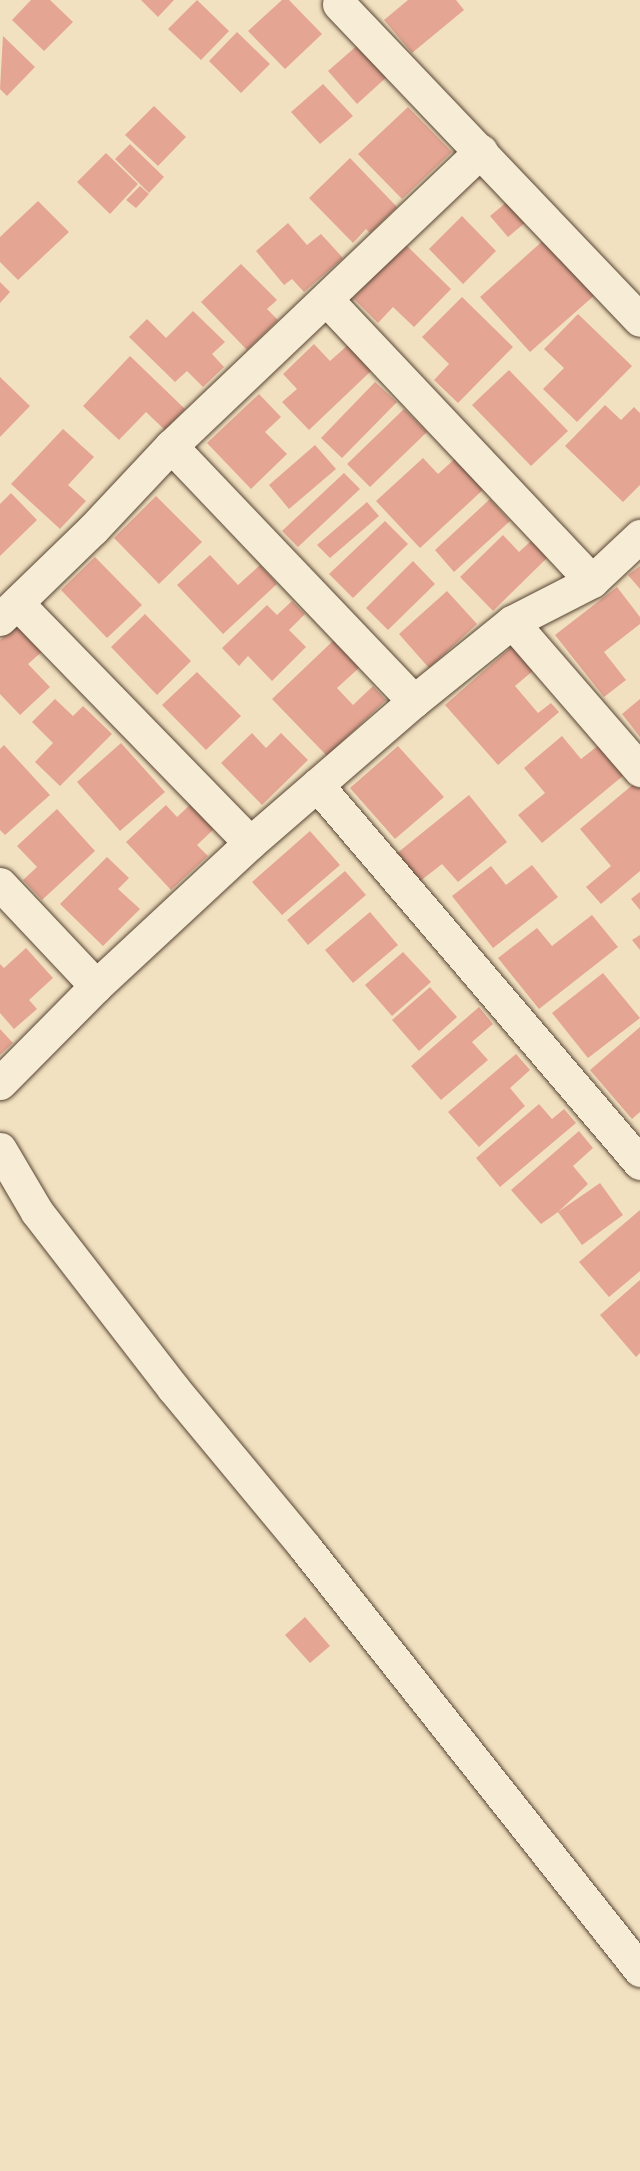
<!DOCTYPE html>
<html>
<head>
<meta charset="utf-8">
<style>
	body { margin:0 }
	#map { position:relative; width:640px; height:2171px; overflow:hidden; background:#f2e1c0; font-family:Cardo,serif }
	div>[style] { position:absolute }
	.building>* { inset:0; background:#e5a593 }
	.roads { filter:drop-shadow(0 0 2px #574534) drop-shadow(0 0 2px #574534) }
	.minor>* { height:33px; margin:-16.5px; padding:0 16.5px; transform-origin:16.5px; border-radius:16.5px; background:#f7ecd6 }
	span { translate:-50% -50%; white-space:nowrap; text-align:center; line-height:1.15; -webkit-text-stroke:5px #f7ecd6; paint-order:stroke }
</style>
</head>
<body>
<div id="map">
	<div class="building">
		<i style="clip-path:polygon(31px 0,50px 0,73px 22px,44px 51px,12px 20px)"></i>
		<i style="clip-path:polygon(141px 0,174px 0,158px 17px)"></i>
		<i style="clip-path:polygon(197px 0,229px 31px,201px 60px,168px 29px)"></i>
		<i style="clip-path:polygon(282px 0,289px 0,322px 34px,285px 69px,248px 31px)"></i>
		<i style="clip-path:polygon(408px 0,456px 0,464px 10px,412px 53px,384px 20px)"></i>
		<i style="clip-path:polygon(237px 32px,270px 64px,241px 93px,209px 61px)"></i>
		<i style="clip-path:polygon(3px 36px,35px 67px,7px 96px,0 89px)"></i>
		<i style="clip-path:polygon(360px 43px,389px 75px,357px 104px,328px 71px)"></i>
		<i style="clip-path:polygon(323px 84px,353px 116px,320px 144px,291px 112px)"></i>
		<i style="clip-path:polygon(154px 106px,186px 137px,158px 166px,125px 135px)"></i>
		<i style="clip-path:polygon(408px 107px,452px 152px,402px 199px,358px 154px)"></i>
		<i style="clip-path:polygon(130px 144px,164px 177px,149px 193px,115px 159px)"></i>
		<i style="clip-path:polygon(106px 153px,138px 184px,110px 214px,77px 182px)"></i>
		<i style="clip-path:polygon(350px 158px,397px 207px,370px 233px,366px 229px,353px 243px,309px 198px)"></i>
		<i style="clip-path:polygon(140px 186px,149px 194px,136px 208px,126px 200px)"></i>
		<i style="clip-path:polygon(38px 201px,69px 232px,18px 280px,0 262px,0 237px)"></i>
		<i style="clip-path:polygon(508px 201px,526px 222px,508px 237px,490px 216px)"></i>
		<i style="clip-path:polygon(462px 216px,496px 251px,463px 284px,429px 249px)"></i>
		<i style="clip-path:polygon(288px 223px,307px 245px,321px 234px,343px 258px,304px 292px,292px 279px,284px 285px,256px 251px)"></i>
		<i style="clip-path:polygon(546px 238px,596px 294px,530px 352px,480px 297px)"></i>
		<i style="clip-path:polygon(405px 244px,451px 289px,414px 327px,393px 307px,378px 323px,353px 298px)"></i>
		<i style="clip-path:polygon(241px 264px,277px 300px,267px 309px,278px 320px,247px 350px,201px 302px)"></i>
		<i style="clip-path:polygon(0 282px,10px 292px,0 303px)"></i>
		<i style="clip-path:polygon(462px 297px,513px 347px,458px 403px,434px 380px,449px 364px,422px 337px)"></i>
		<i style="clip-path:polygon(193px 311px,225px 342px,212px 354px,224px 367px,203px 387px,187px 371px,175px 382px,129px 337px,147px 319px,166px 338px)"></i>
		<i style="clip-path:polygon(578px 314px,632px 366px,577px 422px,543px 389px,564px 368px,544px 349px)"></i>
		<i style="clip-path:polygon(314px 344px,330px 361px,348px 345px,372px 370px,309px 430px,282px 402px,297px 389px,283px 374px)"></i>
		<i style="clip-path:polygon(130px 356px,185px 409px,165px 430px,146px 412px,119px 440px,83px 406px)"></i>
		<i style="clip-path:polygon(509px 370px,568px 431px,531px 466px,472px 405px)"></i>
		<i style="clip-path:polygon(0 377px,30px 406px,0 437px)"></i>
		<i style="clip-path:polygon(375px 382px,397px 402px,342px 458px,321px 438px)"></i>
		<i style="clip-path:polygon(259px 394px,281px 417px,265px 432px,287px 454px,251px 489px,207px 443px)"></i>
		<i style="clip-path:polygon(605px 405px,621px 420px,634px 407px,640px 413px,640px 485px,623px 502px,565px 446px)"></i>
		<i style="clip-path:polygon(404px 409px,427px 432px,370px 487px,347px 464px)"></i>
		<i style="clip-path:polygon(63px 429px,94px 457px,68px 485px,86px 501px,60px 529px,11px 484px)"></i>
		<i style="clip-path:polygon(315px 445px,336px 469px,289px 509px,269px 485px)"></i>
		<i style="clip-path:polygon(458px 456px,486px 487px,420px 548px,376px 501px,423px 458px,438px 474px)"></i>
		<i style="clip-path:polygon(344px 473px,360px 489px,298px 547px,282px 531px)"></i>
		<i style="clip-path:polygon(11px 493px,37px 520px,0 556px,0 504px)"></i>
		<i style="clip-path:polygon(156px 496px,202px 542px,159px 584px,114px 538px)"></i>
		<i style="clip-path:polygon(490px 499px,510px 521px,454px 572px,435px 550px)"></i>
		<i style="clip-path:polygon(367px 502px,379px 516px,330px 558px,317px 545px)"></i>
		<i style="clip-path:polygon(385px 521px,408px 544px,353px 598px,329px 574px)"></i>
		<i style="clip-path:polygon(503px 535px,519px 552px,531px 541px,548px 557px,493px 611px,460px 577px)"></i>
		<i style="clip-path:polygon(210px 555px,238px 585px,260px 565px,277px 584px,223px 634px,177px 585px)"></i>
		<i style="clip-path:polygon(95px 557px,142px 605px,107px 638px,61px 590px)"></i>
		<i style="clip-path:polygon(413px 561px,435px 584px,388px 630px,366px 608px)"></i>
		<i style="clip-path:polygon(640px 566px,640px 589px,628px 575px)"></i>
		<i style="clip-path:polygon(617px 587px,640px 617px,640px 624px,604px 652px,626px 680px,604px 697px,555px 635px)"></i>
		<i style="clip-path:polygon(447px 591px,477px 624px,429px 668px,399px 634px)"></i>
		<i style="clip-path:polygon(292px 601px,305px 614px,289px 630px,306px 647px,272px 681px,248px 656px,239px 666px,222px 648px,267px 605px,277px 615px)"></i>
		<i style="clip-path:polygon(145px 614px,191px 661px,157px 695px,111px 647px)"></i>
		<i style="clip-path:polygon(19px 622px,45px 649px,28px 664px,50px 687px,20px 715px,0 694px,0 640px)"></i>
		<i style="clip-path:polygon(335px 639px,361px 666px,337px 688px,353px 705px,373px 686px,386px 700px,327px 756px,272px 699px)"></i>
		<i style="clip-path:polygon(519px 640px,541px 664px,515px 686px,538px 713px,551px 703px,559px 712px,498px 765px,445px 705px)"></i>
		<i style="clip-path:polygon(197px 672px,241px 716px,206px 750px,162px 705px)"></i>
		<i style="clip-path:polygon(55px 699px,73px 716px,83px 706px,112px 734px,60px 786px,35px 762px,53px 743px,32px 722px)"></i>
		<i style="clip-path:polygon(640px 699px,640px 737px,622px 714px)"></i>
		<i style="clip-path:polygon(252px 733px,266px 748px,281px 733px,308px 760px,262px 805px,221px 763px)"></i>
		<i style="clip-path:polygon(562px 736px,581px 759px,599px 745px,624px 775px,542px 843px,518px 815px,545px 793px,524px 768px)"></i>
		<i style="clip-path:polygon(121px 743px,165px 792px,120px 831px,77px 782px)"></i>
		<i style="clip-path:polygon(4px 745px,50px 795px,5px 835px,0 830px,0 749px)"></i>
		<i style="clip-path:polygon(398px 746px,444px 797px,395px 839px,350px 788px)"></i>
		<i style="clip-path:polygon(636px 782px,640px 787px,640px 871px,601px 904px,586px 887px,611px 866px,580px 829px)"></i>
		<i style="clip-path:polygon(469px 795px,507px 842px,458px 882px,442px 864px,419px 882px,396px 854px)"></i>
		<i style="clip-path:polygon(192px 803px,215px 828px,197px 845px,208px 856px,171px 890px,126px 842px,166px 805px,177px 817px)"></i>
		<i style="clip-path:polygon(57px 809px,95px 851px,42px 900px,23px 880px,37px 867px,17px 846px)"></i>
		<i style="clip-path:polygon(310px 831px,340px 865px,282px 915px,252px 882px)"></i>
		<i style="clip-path:polygon(107px 857px,129px 878px,118px 889px,140px 909px,103px 946px,60px 904px)"></i>
		<i style="clip-path:polygon(532px 865px,558px 897px,493px 948px,452px 896px,491px 866px,506px 885px)"></i>
		<i style="clip-path:polygon(345px 871px,366px 895px,308px 945px,287px 920px)"></i>
		<i style="clip-path:polygon(640px 892px,640px 910px,631px 899px)"></i>
		<i style="clip-path:polygon(370px 912px,398px 945px,353px 983px,325px 950px)"></i>
		<i style="clip-path:polygon(592px 915px,618px 947px,539px 1009px,498px 958px,537px 928px,552px 946px)"></i>
		<i style="clip-path:polygon(640px 935px,640px 950px,632px 940px)"></i>
		<i style="clip-path:polygon(26px 948px,53px 978px,29px 1000px,37px 1009px,14px 1029px,0 1013px,0 964px,4px 968px)"></i>
		<i style="clip-path:polygon(403px 952px,431px 982px,392px 1016px,365px 985px)"></i>
		<i style="clip-path:polygon(603px 973px,640px 1018px,588px 1058px,552px 1013px)"></i>
		<i style="clip-path:polygon(430px 987px,457px 1017px,419px 1051px,392px 1020px)"></i>
		<i style="clip-path:polygon(479px 1007px,493px 1024px,472px 1042px,488px 1060px,441px 1100px,411px 1066px)"></i>
		<i style="clip-path:polygon(640px 1027px,640px 1112px,632px 1119px,590px 1070px)"></i>
		<i style="clip-path:polygon(0 1029px,13px 1043px,0 1055px)"></i>
		<i style="clip-path:polygon(516px 1054px,530px 1070px,510px 1088px,525px 1106px,479px 1147px,448px 1112px)"></i>
		<i style="clip-path:polygon(539px 1104px,552px 1119px,564px 1109px,576px 1123px,500px 1187px,476px 1158px)"></i>
		<i style="clip-path:polygon(579px 1131px,593px 1148px,573px 1166px,588px 1184px,558px 1212px,600px 1183px,623px 1215px,582px 1245px,558px 1212px,541px 1224px,511px 1190px)"></i>
		<i style="clip-path:polygon(640px 1210px,640px 1271px,609px 1297px,579px 1262px)"></i>
		<i style="clip-path:polygon(640px 1280px,640px 1353px,636px 1357px,600px 1315px)"></i>
		<i style="clip-path:polygon(305px 1617px,330px 1646px,310px 1663px,285px 1635px)"></i>
	</div>
	<div class="roads">
		<div class="minor">
			<i style="left:339px;top:4px;width:436px;rotate:46.4deg"></i>
			<i style="left:327px;top:300px;width:386px;rotate:46.7deg"></i>
			<i style="left:171px;top:446px;width:352px;rotate:46.4deg"></i>
			<i style="left:17px;top:603px;width:334px;rotate:45.8deg"></i>
			<i style="left:0;top:619px;width:129px;rotate:-44.1deg"></i>
			<i style="left:93px;top:529px;width:114px;rotate:-46.8deg"></i>
			<i style="left:171px;top:446px;width:428px;rotate:-43.6deg"></i>
			<i style="left:512px;top:622px;width:196px;rotate:49.1deg"></i>
			<i style="left:317px;top:785px;width:497px;rotate:49.5deg"></i>
			<i style="left:0;top:884px;width:140px;rotate:46.7deg"></i>
			<i style="left:0;top:1083px;width:136px;rotate:-45.3deg"></i>
			<i style="left:96px;top:986px;width:210px;rotate:-42.9deg"></i>
			<i style="left:250px;top:843px;width:217px;rotate:-40.9deg"></i>
			<i style="left:414px;top:701px;width:126px;rotate:-38.9deg"></i>
			<i style="left:512px;top:622px;width:90px;rotate:-27.1deg"></i>
			<i style="left:592px;top:581px;width:66px;rotate:-43.2deg"></i>
			<i style="left:0;top:1149px;width:73px;rotate:59.6deg"></i>
			<i style="left:37px;top:1212px;width:222px;rotate:52.3deg"></i>
			<i style="left:173px;top:1388px;width:205px;rotate:50.3deg"></i>
			<i style="left:304px;top:1546px;width:541px;rotate:51.6deg"></i>
		</div>
	</div>
</div>
</body>
</html>
